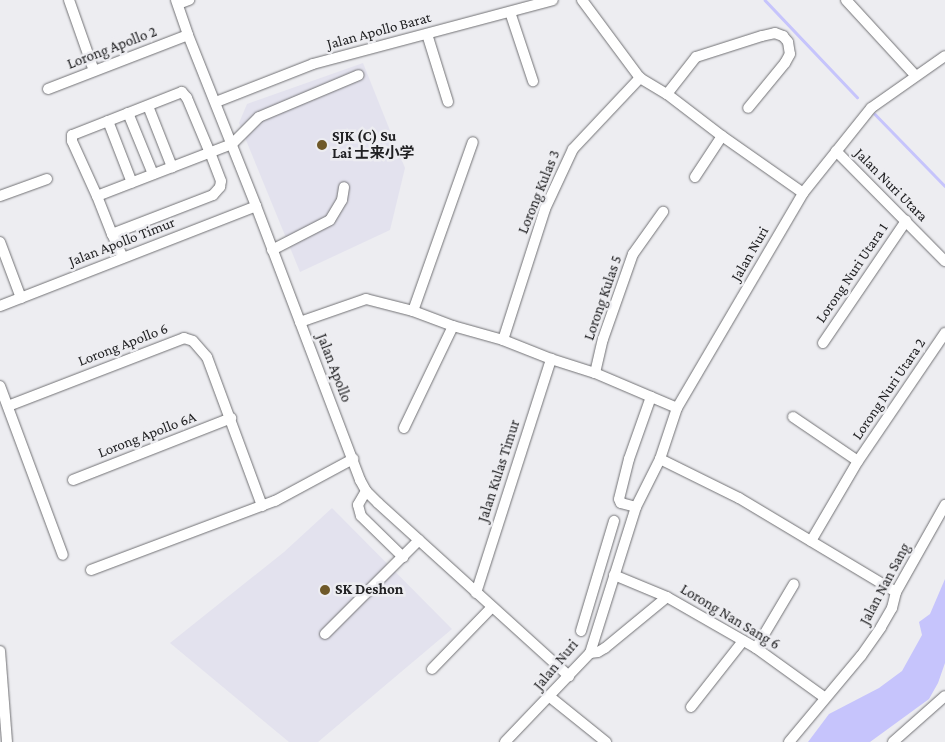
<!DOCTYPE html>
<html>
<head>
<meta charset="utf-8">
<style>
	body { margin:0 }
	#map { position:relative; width:945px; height:742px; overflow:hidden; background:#ededf1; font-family:"Crimson Pro","Noto Sans SC",serif }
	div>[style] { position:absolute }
	.built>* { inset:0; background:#e3e2ee }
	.water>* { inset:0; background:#c6c4fc }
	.stream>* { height:2.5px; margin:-1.25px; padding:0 1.25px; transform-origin:1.25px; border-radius:1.25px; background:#c6c4fc }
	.roads { filter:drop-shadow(0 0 1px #717174) drop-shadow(0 0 1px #717174) }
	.minor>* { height:10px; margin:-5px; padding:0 5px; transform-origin:5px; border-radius:5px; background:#fff }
	.dots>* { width:14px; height:14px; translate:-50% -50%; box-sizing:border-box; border:2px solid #ededf1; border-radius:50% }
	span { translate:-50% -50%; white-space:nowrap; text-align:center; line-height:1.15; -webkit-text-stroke:5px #ededf1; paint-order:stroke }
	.street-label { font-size:15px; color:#212123 }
	.poi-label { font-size:15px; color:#212123; font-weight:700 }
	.left { translate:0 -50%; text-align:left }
</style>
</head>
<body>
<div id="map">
	<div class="built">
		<i style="clip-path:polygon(363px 63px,405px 168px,390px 230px,300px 272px,239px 123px,247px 104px)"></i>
		<i style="clip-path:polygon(332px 508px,452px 629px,318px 742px,289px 742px,170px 643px,284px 552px)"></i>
	</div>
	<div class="water">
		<i style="clip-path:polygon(945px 579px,945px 663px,938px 683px,929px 699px,870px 742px,808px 742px,829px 714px,879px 688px,902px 671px,922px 635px,919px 622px,930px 614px)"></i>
	</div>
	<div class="stream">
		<i style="left:765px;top:0;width:134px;rotate:46.5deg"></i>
		<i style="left:875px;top:114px;width:100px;rotate:45.8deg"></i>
	</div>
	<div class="roads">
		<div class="minor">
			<i style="left:69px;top:0;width:75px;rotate:70.6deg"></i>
			<i style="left:176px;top:0;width:37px;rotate:71deg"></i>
			<i style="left:188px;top:35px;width:184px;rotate:68.3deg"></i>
			<i style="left:256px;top:206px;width:293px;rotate:69.2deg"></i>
			<i style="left:360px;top:480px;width:13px;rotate:61deg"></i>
			<i style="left:366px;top:491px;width:17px;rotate:45deg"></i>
			<i style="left:378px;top:503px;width:258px;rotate:42.2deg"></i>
			<i style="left:582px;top:0;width:97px;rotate:53.4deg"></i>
			<i style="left:640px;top:78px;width:31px;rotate:31deg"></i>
			<i style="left:667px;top:94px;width:69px;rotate:37.4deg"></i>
			<i style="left:722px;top:136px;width:99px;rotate:35.1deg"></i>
			<i style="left:846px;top:0;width:102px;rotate:47.4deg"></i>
			<i style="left:178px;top:4px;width:12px;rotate:-20deg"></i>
			<i style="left:510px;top:12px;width:73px;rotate:71.6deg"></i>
			<i style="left:427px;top:34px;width:71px;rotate:72.8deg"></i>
			<i style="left:48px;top:89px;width:150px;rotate:-21.1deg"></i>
			<i style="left:667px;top:94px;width:47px;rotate:-51.9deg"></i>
			<i style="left:696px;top:57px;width:69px;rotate:-17.7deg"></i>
			<i style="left:762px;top:36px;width:13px;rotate:-13deg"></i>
			<i style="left:775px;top:33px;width:9px;rotate:21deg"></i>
			<i style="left:783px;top:36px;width:8px;rotate:50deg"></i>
			<i style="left:788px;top:42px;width:12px;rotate:81deg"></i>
			<i style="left:790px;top:54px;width:10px;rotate:119deg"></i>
			<i style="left:785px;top:63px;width:58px;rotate:129.4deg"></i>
			<i style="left:216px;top:102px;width:104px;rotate:-21.4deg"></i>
			<i style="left:313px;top:64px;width:248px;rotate:-14.9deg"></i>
			<i style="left:148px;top:106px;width:66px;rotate:68.5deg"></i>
			<i style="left:128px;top:113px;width:66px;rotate:67.7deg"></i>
			<i style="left:108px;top:121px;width:66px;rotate:68.8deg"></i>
			<i style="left:836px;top:151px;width:155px;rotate:45.3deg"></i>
			<i style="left:695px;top:177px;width:49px;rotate:-56.6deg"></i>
			<i style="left:0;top:196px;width:50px;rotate:-19.9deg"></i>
			<i style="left:97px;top:196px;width:145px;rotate:-21.1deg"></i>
			<i style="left:232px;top:144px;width:38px;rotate:-45deg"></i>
			<i style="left:259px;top:117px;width:108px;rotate:-22.8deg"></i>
			<i style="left:112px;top:234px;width:108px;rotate:-21.1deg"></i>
			<i style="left:213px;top:195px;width:11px;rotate:-49deg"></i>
			<i style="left:220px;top:187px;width:6px;rotate:-81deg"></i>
			<i style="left:221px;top:181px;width:30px;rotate:-111deg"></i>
			<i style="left:210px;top:153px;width:60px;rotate:-112.7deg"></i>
			<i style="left:187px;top:98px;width:8px;rotate:-130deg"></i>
			<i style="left:182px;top:92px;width:118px;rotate:158.6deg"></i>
			<i style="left:72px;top:135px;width:6px;rotate:90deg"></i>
			<i style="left:72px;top:141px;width:60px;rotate:65.6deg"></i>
			<i style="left:97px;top:196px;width:41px;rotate:68.5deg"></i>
			<i style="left:112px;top:234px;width:26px;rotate:65deg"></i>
			<i style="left:0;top:242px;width:60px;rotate:69.4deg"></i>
			<i style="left:272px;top:250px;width:65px;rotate:-27.3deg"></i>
			<i style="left:330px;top:220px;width:23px;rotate:-59deg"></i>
			<i style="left:342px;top:200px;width:13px;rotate:-81deg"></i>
			<i style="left:0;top:306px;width:275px;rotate:-21.3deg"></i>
			<i style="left:413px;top:311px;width:179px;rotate:-70.5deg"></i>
			<i style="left:300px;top:322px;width:70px;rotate:-19.2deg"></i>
			<i style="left:366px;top:299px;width:49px;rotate:14.3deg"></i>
			<i style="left:413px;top:311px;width:43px;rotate:20.6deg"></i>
			<i style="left:453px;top:326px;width:52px;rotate:15.6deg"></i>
			<i style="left:503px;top:340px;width:52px;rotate:21.6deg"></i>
			<i style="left:551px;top:359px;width:46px;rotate:17.7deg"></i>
			<i style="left:595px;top:373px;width:89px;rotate:23.1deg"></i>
			<i style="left:503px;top:340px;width:138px;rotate:-72.2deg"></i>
			<i style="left:545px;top:209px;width:66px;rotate:-65deg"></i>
			<i style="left:573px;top:149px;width:98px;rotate:-46.7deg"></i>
			<i style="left:823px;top:343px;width:148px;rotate:-55.8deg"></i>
			<i style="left:595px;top:373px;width:35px;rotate:-77deg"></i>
			<i style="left:603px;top:339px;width:90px;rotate:-70.6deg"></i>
			<i style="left:633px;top:254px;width:52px;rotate:-54.5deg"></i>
			<i style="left:0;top:386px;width:180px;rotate:69.6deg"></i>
			<i style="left:8px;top:406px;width:189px;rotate:-21.1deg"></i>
			<i style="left:184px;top:338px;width:9px;rotate:18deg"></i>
			<i style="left:193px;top:341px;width:21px;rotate:49deg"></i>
			<i style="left:207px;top:357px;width:159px;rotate:69.7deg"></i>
			<i style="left:793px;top:417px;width:78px;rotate:34.1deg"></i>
			<i style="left:404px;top:428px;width:113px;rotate:-64.3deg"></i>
			<i style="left:660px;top:459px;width:88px;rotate:26.3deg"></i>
			<i style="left:739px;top:498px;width:183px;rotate:30.9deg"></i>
			<i style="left:73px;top:480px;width:170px;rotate:-21.4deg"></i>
			<i style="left:366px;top:491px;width:16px;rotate:120deg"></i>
			<i style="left:358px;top:505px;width:11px;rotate:75deg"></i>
			<i style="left:361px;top:516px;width:59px;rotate:44.3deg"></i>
			<i style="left:636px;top:507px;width:16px;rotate:-165deg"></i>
			<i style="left:621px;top:503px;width:4px;rotate:-117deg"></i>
			<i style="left:619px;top:499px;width:41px;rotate:-76deg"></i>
			<i style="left:629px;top:459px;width:66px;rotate:-70.5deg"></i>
			<i style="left:811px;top:541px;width:93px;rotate:-59.6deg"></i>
			<i style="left:858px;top:461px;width:155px;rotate:-55.8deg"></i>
			<i style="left:91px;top:570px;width:197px;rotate:-20.6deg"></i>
			<i style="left:275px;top:501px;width:89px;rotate:-28.3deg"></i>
			<i style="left:614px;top:575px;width:57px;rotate:22.5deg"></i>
			<i style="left:667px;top:597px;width:103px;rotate:29.8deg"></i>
			<i style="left:756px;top:648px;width:84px;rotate:35.8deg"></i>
			<i style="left:476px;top:593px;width:246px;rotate:-72.2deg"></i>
			<i style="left:581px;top:631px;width:115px;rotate:-73.3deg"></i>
			<i style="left:325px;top:634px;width:133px;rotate:-45deg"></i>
			<i style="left:756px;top:648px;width:74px;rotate:-59.3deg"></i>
			<i style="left:0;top:651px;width:91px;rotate:85.6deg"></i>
			<i style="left:590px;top:653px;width:8px;rotate:-7deg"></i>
			<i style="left:598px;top:652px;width:8px;rotate:-30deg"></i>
			<i style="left:605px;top:648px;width:80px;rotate:-39.4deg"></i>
			<i style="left:432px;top:669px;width:86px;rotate:-45.9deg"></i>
			<i style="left:550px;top:697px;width:72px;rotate:38.8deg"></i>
			<i style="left:691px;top:707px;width:84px;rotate:-51.8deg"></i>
			<i style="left:505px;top:742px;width:123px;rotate:-46.3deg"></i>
			<i style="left:590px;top:653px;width:153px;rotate:-72.5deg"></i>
			<i style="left:636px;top:507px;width:54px;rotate:-63.4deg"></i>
			<i style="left:660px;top:459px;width:54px;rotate:-71.6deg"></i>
			<i style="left:677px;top:408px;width:249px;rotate:-59.6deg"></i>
			<i style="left:803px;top:193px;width:109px;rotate:-51.3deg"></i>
			<i style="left:871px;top:108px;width:90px;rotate:-35.1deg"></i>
			<i style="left:789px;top:742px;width:112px;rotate:-50.1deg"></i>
			<i style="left:861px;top:656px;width:35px;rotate:-55deg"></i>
			<i style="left:881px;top:627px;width:22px;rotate:-60deg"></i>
			<i style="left:892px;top:608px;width:16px;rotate:-76deg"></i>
			<i style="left:896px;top:592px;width:100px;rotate:-60.6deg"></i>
			<i style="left:893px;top:742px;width:69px;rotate:-41.5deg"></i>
		</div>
	</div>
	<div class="dots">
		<i style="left:322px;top:145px;background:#6f5929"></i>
		<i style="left:325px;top:590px;background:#6f5929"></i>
	</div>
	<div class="street-label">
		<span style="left:379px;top:31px;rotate:-15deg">Jalan Apollo Barat</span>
		<span style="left:112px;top:48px;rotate:-21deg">Lorong Apollo 2</span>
		<span style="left:891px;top:185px;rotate:45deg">Jalan Nuri Utara</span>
		<span style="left:539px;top:192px;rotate:-68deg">Lorong Kulas 3</span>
		<span style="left:122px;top:242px;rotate:-21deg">Jalan Apollo Timur</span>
		<span style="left:750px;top:254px;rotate:-60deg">Jalan Nuri</span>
		<span style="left:852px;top:273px;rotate:-56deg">Lorong Nuri Utara 1</span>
		<span style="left:603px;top:298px;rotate:-71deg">Lorong Kulas 5</span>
		<span style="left:123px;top:345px;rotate:-21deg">Lorong Apollo 6</span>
		<span style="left:334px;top:368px;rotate:69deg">Jalan Apollo</span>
		<span style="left:889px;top:389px;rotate:-56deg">Lorong Nuri Utara 2</span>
		<span style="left:147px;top:435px;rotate:-21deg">Lorong Apollo 6A</span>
		<span style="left:499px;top:471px;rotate:-72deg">Jalan Kulas Timur</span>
		<span style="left:885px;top:584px;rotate:-62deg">Jalan Nan Sang</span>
		<span style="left:730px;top:617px;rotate:31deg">Lorong Nan Sang 6</span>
		<span style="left:556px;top:665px;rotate:-50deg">Jalan Nuri</span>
	</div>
	<div class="poi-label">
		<span class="left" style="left:332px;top:145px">SJK (C) Su<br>Lai 士来小学</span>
		<span class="left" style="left:335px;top:590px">SK Deshon</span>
	</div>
</div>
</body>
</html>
